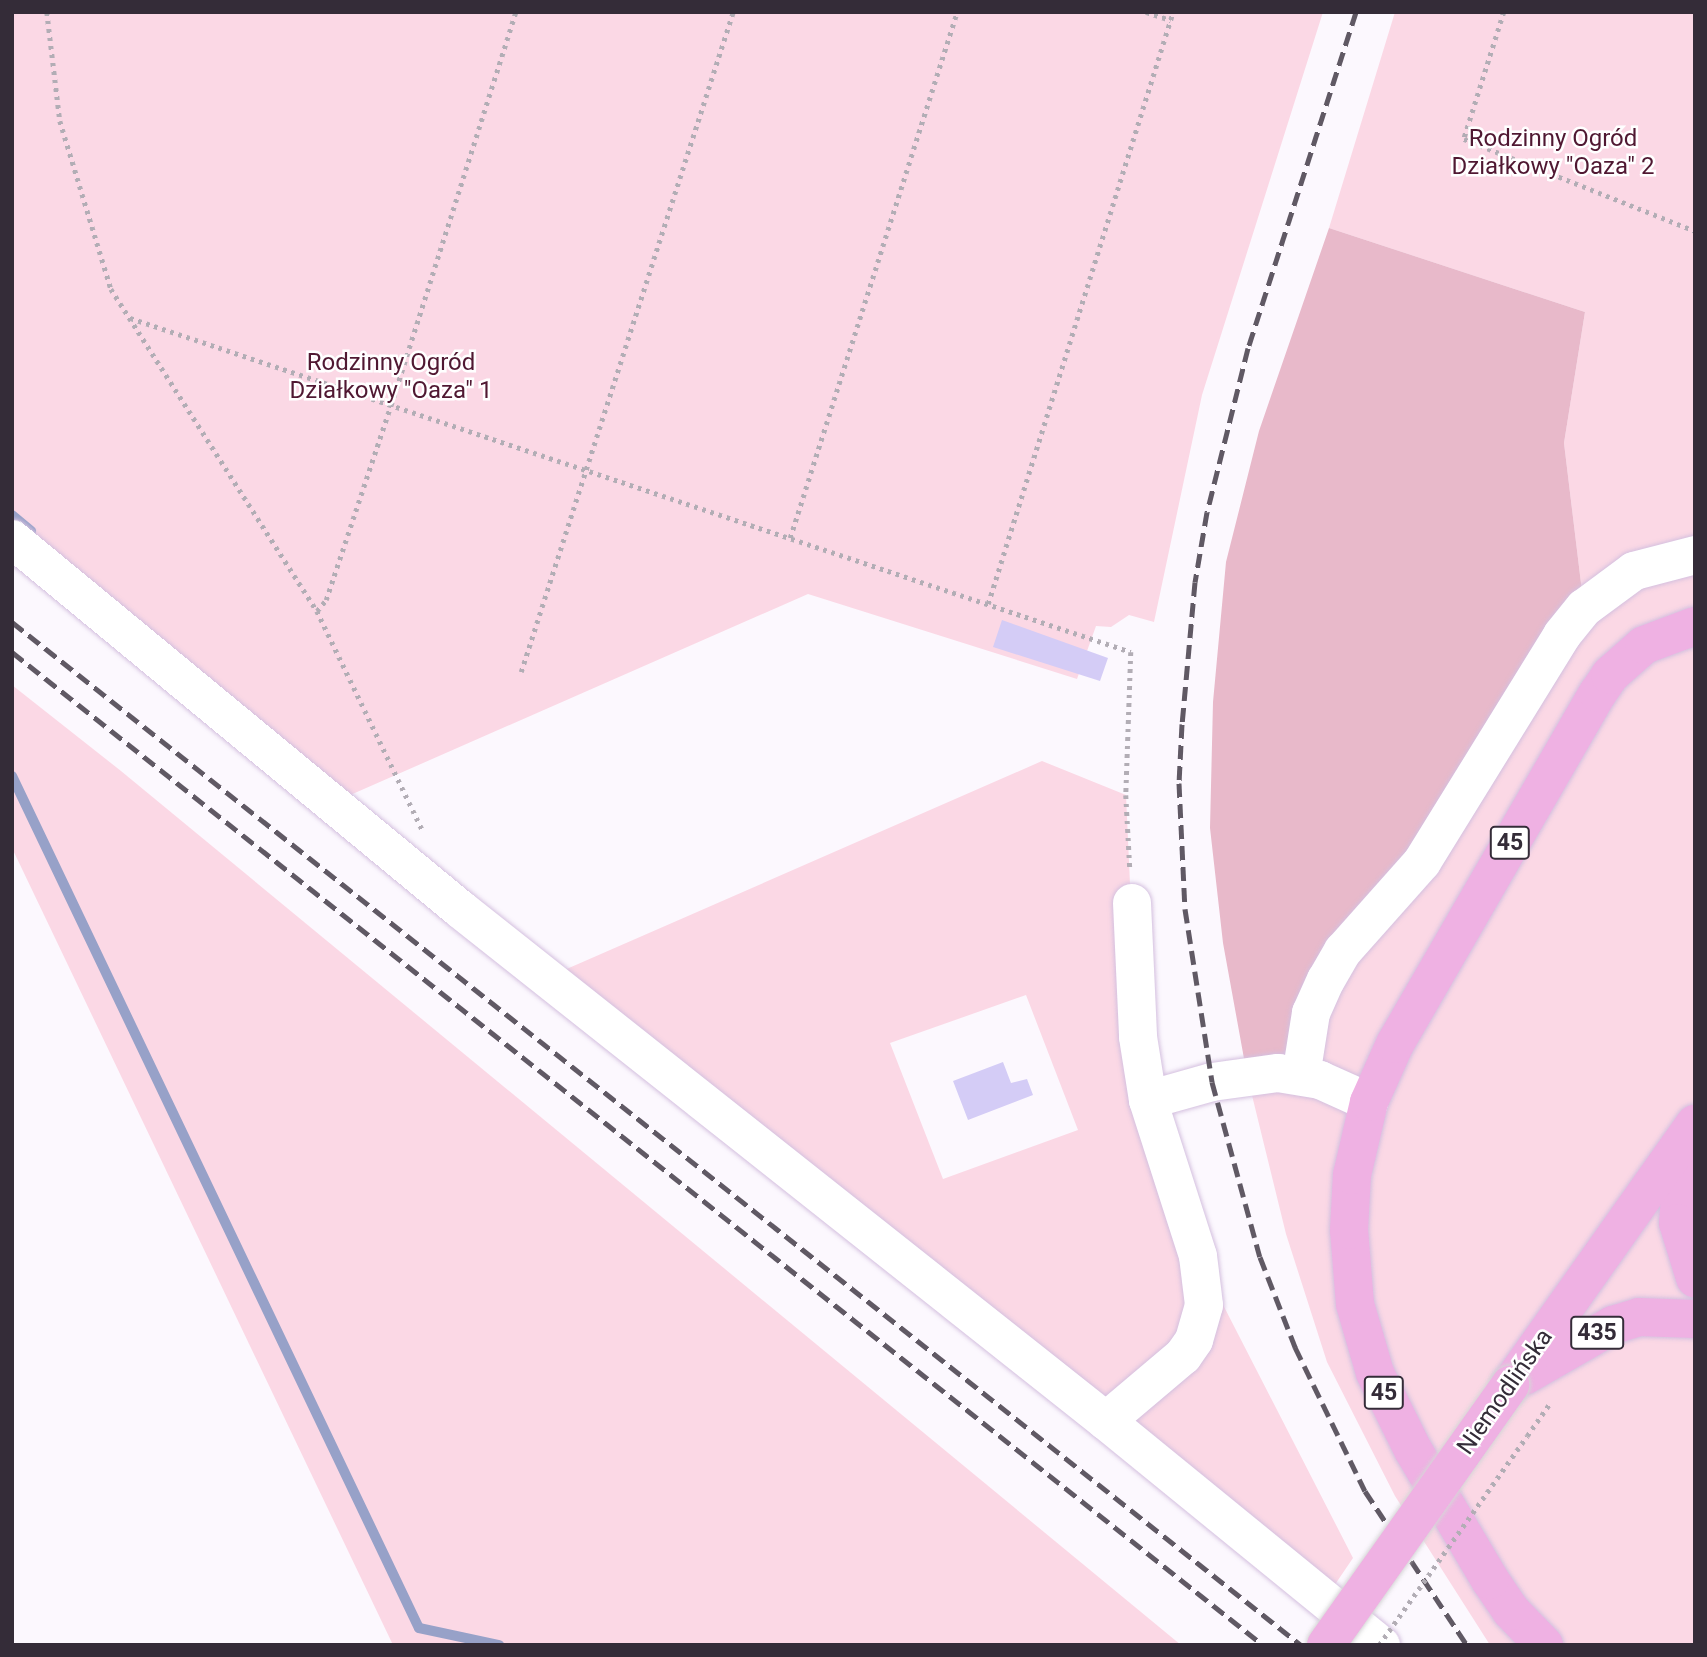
<!DOCTYPE html>
<html>
<head>
<meta charset="utf-8">
<style>
	body { margin:0 }
	#map { position:relative; width:1707px; height:1657px; overflow:hidden; background:#fcf8fe; font-family:Roboto,sans-serif }
	div>[style] { position:absolute }
	.green>* { inset:0; background:#fbd8e5 }
	.forest>* { inset:0; background:#e8b9ca }
	.stream>* { height:10px; margin:-5px; padding:0 5px; transform-origin:5px; border-radius:5px; background:#97a1c8 }
	.building>* { inset:0; background:#d4ccf6 }
	.path>* { height:4.5px; margin-top:-2.25px; transform-origin:0; background:repeating-linear-gradient(90deg,#b2adb5 0 3.5px,transparent 0 8.5px) }
	.roads { filter:drop-shadow(0 0 2px #d4c0df) drop-shadow(0 0 2px #d4c0df) }
	.minor>* { height:38px; margin:-19px; padding:0 19px; transform-origin:19px; border-radius:19px; background:#fff }
	.major>* { height:38px; margin:-19px; padding:0 19px; transform-origin:19px; border-radius:19px; background:#efb1e3 }
	.rail>* { height:5px; margin-top:-2.5px; transform-origin:0; background:repeating-linear-gradient(90deg,#605964 0 14px,transparent 0 21px) }
	.path-bridge>* { height:4.5px; margin-top:-2.25px; transform-origin:0; background:repeating-linear-gradient(90deg,#b2adb5 0 3.5px,transparent 0 8.5px) }
	.bridges { filter:drop-shadow(0 0 2px #d6d5d7) drop-shadow(0 0 2px #d6d5d7) }
	.major-bridge>* { height:38px; margin:-19px; padding:0 19px; transform-origin:19px; border-radius:19px; background:#efb1e3 }
	span { translate:-50% -50%; white-space:nowrap; text-align:center; line-height:1.15; -webkit-text-stroke:5px #fff; paint-order:stroke }
	.shield-label span { padding:2px 5px; background:#fff; border:2px solid; border-radius:5px; -webkit-text-stroke-width:0 }
	.shield-label { font-size:23px; color:#342c38; font-weight:700 }
	.park-label { font-size:24px; color:#501832 }
	.street-label { font-size:24px; color:#342c38 }
	.frame { position:absolute; inset:0; border:14px solid #342c38; pointer-events:none }
</style>
</head>
<body>
<div id="map">
	<div class="green">
		<i style="clip-path:polygon(12px 12px,1323px 12px,1202px 395px,1154px 622px,1129px 615px,1111px 627px,1096px 626px,1077px 679px,808px 594px,332px 803px,12px 539px)"></i>
		<i style="clip-path:polygon(1395px 12px,1695px 12px,1695px 1645px,1490px 1645px,1395px 1496px,1327px 1362px,1286px 1234px,1247px 1075px,1311px 1013px,1584px 608px,1564px 443px,1585px 312px,1329px 228px)"></i>
		<i style="clip-path:polygon(12px 685px,121px 771px,1181px 1645px,393px 1645px,12px 848px)"></i>
		<i style="clip-path:polygon(evenodd,1042px 761px,1126px 795px,1134px 973px,1198px 1256px,1353px 1558px,1319px 1608px,546px 978px,1042px 761px,1026px 995px,1078px 1130px,943px 1179px,890px 1043px,1026px 995px)"></i>
	</div>
	<div class="forest">
		<i style="clip-path:polygon(1329px 228px,1585px 312px,1564px 443px,1584px 608px,1367px 923px,1301px 1076px,1247px 1075px,1223px 943px,1210px 828px,1213px 702px,1226px 562px,1259px 431px)"></i>
	</div>
	<div class="stream">
		<i style="left:12px;top:515px;width:25px;rotate:40deg"></i>
		<i style="left:12px;top:776px;width:944px;rotate:64.47deg"></i>
		<i style="left:419px;top:1628px;width:82px;rotate:12deg"></i>
	</div>
	<div class="building">
		<i style="clip-path:polygon(1002px 620px,1108px 658px,1100px 681px,993px 647px)"></i>
		<i style="clip-path:polygon(1003px 1062px,1011px 1083px,1027px 1079px,1033px 1095px,968px 1120px,953px 1081px)"></i>
	</div>
	<div class="path">
		<i style="left:47px;top:12px;width:110px;rotate:83.2deg"></i>
		<i style="left:60px;top:121px;width:176px;rotate:73.1deg"></i>
		<i style="left:111px;top:289px;width:382px;rotate:57.4deg"></i>
		<i style="left:317px;top:611px;width:242px;rotate:64.3deg"></i>
		<i style="left:1146px;top:12px;width:26px;rotate:18deg"></i>
		<i style="left:1504px;top:12px;width:133px;rotate:107.5deg"></i>
		<i style="left:1464px;top:139px;width:249px;rotate:21.7deg"></i>
		<i style="left:130px;top:318px;width:1055px;rotate:18.45deg"></i>
		<i style="left:1131px;top:652px;width:143px;rotate:92deg"></i>
		<i style="left:1126px;top:795px;width:75px;rotate:86.9deg"></i>
		<i style="left:790px;top:538px;width:552px;rotate:-72.39deg"></i>
		<i style="left:988px;top:604px;width:620px;rotate:-72.65deg"></i>
		<i style="left:317px;top:611px;width:14px;rotate:-51deg"></i>
		<i style="left:326px;top:600px;width:206px;rotate:-71.6deg"></i>
		<i style="left:391px;top:405px;width:412px;rotate:-72.4deg"></i>
		<i style="left:521px;top:672px;width:693px;rotate:-72.19deg"></i>
		<i style="left:1527px;top:1436px;width:38px;rotate:-55deg"></i>
	</div>
	<div class="roads">
		<div class="minor">
			<i style="left:12px;top:539px;width:581px;rotate:39.55deg"></i>
			<i style="left:460px;top:909px;width:824px;rotate:38.4deg"></i>
			<i style="left:1106px;top:1421px;width:101px;rotate:-40.2deg"></i>
			<i style="left:1183px;top:1356px;width:19px;rotate:-55deg"></i>
			<i style="left:1194px;top:1340px;width:36px;rotate:-74deg"></i>
			<i style="left:1204px;top:1305px;width:49px;rotate:-97deg"></i>
			<i style="left:1198px;top:1256px;width:164px;rotate:-107.8deg"></i>
			<i style="left:1148px;top:1100px;width:66px;rotate:-15.7deg"></i>
			<i style="left:1212px;top:1082px;width:67px;rotate:-7.8deg"></i>
			<i style="left:1278px;top:1073px;width:43px;rotate:9.5deg"></i>
			<i style="left:1320px;top:1080px;width:54px;rotate:24.2deg"></i>
			<i style="left:1132px;top:903px;width:134px;rotate:87.4deg"></i>
			<i style="left:1138px;top:1037px;width:64px;rotate:81deg"></i>
			<i style="left:1301px;top:1076px;width:64px;rotate:-81deg"></i>
			<i style="left:1311px;top:1013px;width:36px;rotate:-66deg"></i>
			<i style="left:1326px;top:980px;width:34px;rotate:-60deg"></i>
			<i style="left:1343px;top:951px;width:119px;rotate:-48.4deg"></i>
			<i style="left:1422px;top:862px;width:267px;rotate:-58.3deg"></i>
			<i style="left:1562px;top:635px;width:35px;rotate:-51deg"></i>
			<i style="left:1584px;top:608px;width:62px;rotate:-36.5deg"></i>
			<i style="left:1634px;top:571px;width:63px;rotate:-14.7deg"></i>
			<i style="left:1106px;top:1421px;width:355px;rotate:39.2deg"></i>
		</div>
		<div class="major">
			<i style="left:1685px;top:1139px;width:84px;rotate:94.8deg"></i>
			<i style="left:1678px;top:1223px;width:58px;rotate:72.8deg"></i>
			<i style="left:1524px;top:1376px;width:103px;rotate:-29.8deg"></i>
			<i style="left:1613px;top:1325px;width:27px;rotate:-17deg"></i>
			<i style="left:1639px;top:1317px;width:56px;rotate:2deg"></i>
			<i style="left:1510px;top:1385px;width:320px;rotate:-54.7deg"></i>
			<i style="left:1544px;top:1645px;width:47px;rotate:-134.1deg"></i>
			<i style="left:1511px;top:1611px;width:37px;rotate:-124deg"></i>
			<i style="left:1490px;top:1580px;width:151px;rotate:-120.6deg"></i>
			<i style="left:1413px;top:1450px;width:86px;rotate:-116.3deg"></i>
			<i style="left:1375px;top:1373px;width:72px;rotate:-106.2deg"></i>
			<i style="left:1355px;top:1304px;width:74px;rotate:-94.6deg"></i>
			<i style="left:1349px;top:1230px;width:55px;rotate:-86.9deg"></i>
			<i style="left:1352px;top:1175px;width:75px;rotate:-76.9deg"></i>
			<i style="left:1369px;top:1102px;width:64px;rotate:-65.9deg"></i>
			<i style="left:1395px;top:1044px;width:405px;rotate:-60deg"></i>
			<i style="left:1598px;top:693px;width:22px;rotate:-56deg"></i>
			<i style="left:1610px;top:675px;width:45px;rotate:-41.4deg"></i>
			<i style="left:1644px;top:645px;width:54px;rotate:-20.4deg"></i>
		</div>
	</div>
	<div class="rail">
		<i style="left:1356px;top:12px;width:353px;rotate:107.8deg"></i>
		<i style="left:1248px;top:348px;width:169px;rotate:104deg"></i>
		<i style="left:1207px;top:512px;width:71px;rotate:99.7deg"></i>
		<i style="left:1195px;top:582px;width:143px;rotate:95.2deg"></i>
		<i style="left:1182px;top:724px;width:59px;rotate:92.9deg"></i>
		<i style="left:1179px;top:783px;width:126px;rotate:87.3deg"></i>
		<i style="left:1185px;top:909px;width:175px;rotate:81.1deg"></i>
		<i style="left:1212px;top:1082px;width:181px;rotate:74.7deg"></i>
		<i style="left:1260px;top:1257px;width:97px;rotate:68.7deg"></i>
		<i style="left:1295px;top:1347px;width:160px;rotate:64.1deg"></i>
		<i style="left:1365px;top:1491px;width:185px;rotate:56.5deg"></i>
		<i style="left:12px;top:622px;width:1646px;rotate:38.44deg"></i>
		<i style="left:12px;top:652px;width:1597px;rotate:38.44deg"></i>
	</div>
	<div class="path-bridge">
		<i style="left:1379px;top:1645px;width:256px;rotate:-54.7deg"></i>
	</div>
	<div class="bridges">
		<div class="major-bridge">
			<i style="left:1326px;top:1645px;width:319px;rotate:-54.7deg"></i>
		</div>
	</div>
	<div class="shield-label">
		<span style="left:1510px;top:843px">45</span>
		<span style="left:1597px;top:1333px">435</span>
		<span style="left:1384px;top:1393px">45</span>
	</div>
	<div class="park-label">
		<span style="left:1553px;top:153px">Rodzinny Ogród<br>Działkowy "Oaza" 2</span>
		<span style="left:391px;top:377px">Rodzinny Ogród<br>Działkowy "Oaza" 1</span>
	</div>
	<div class="street-label">
		<span style="left:1505px;top:1392px;rotate:-55deg">Niemodlińska</span>
	</div>
	<div class="frame"></div>
</div>
</body>
</html>
